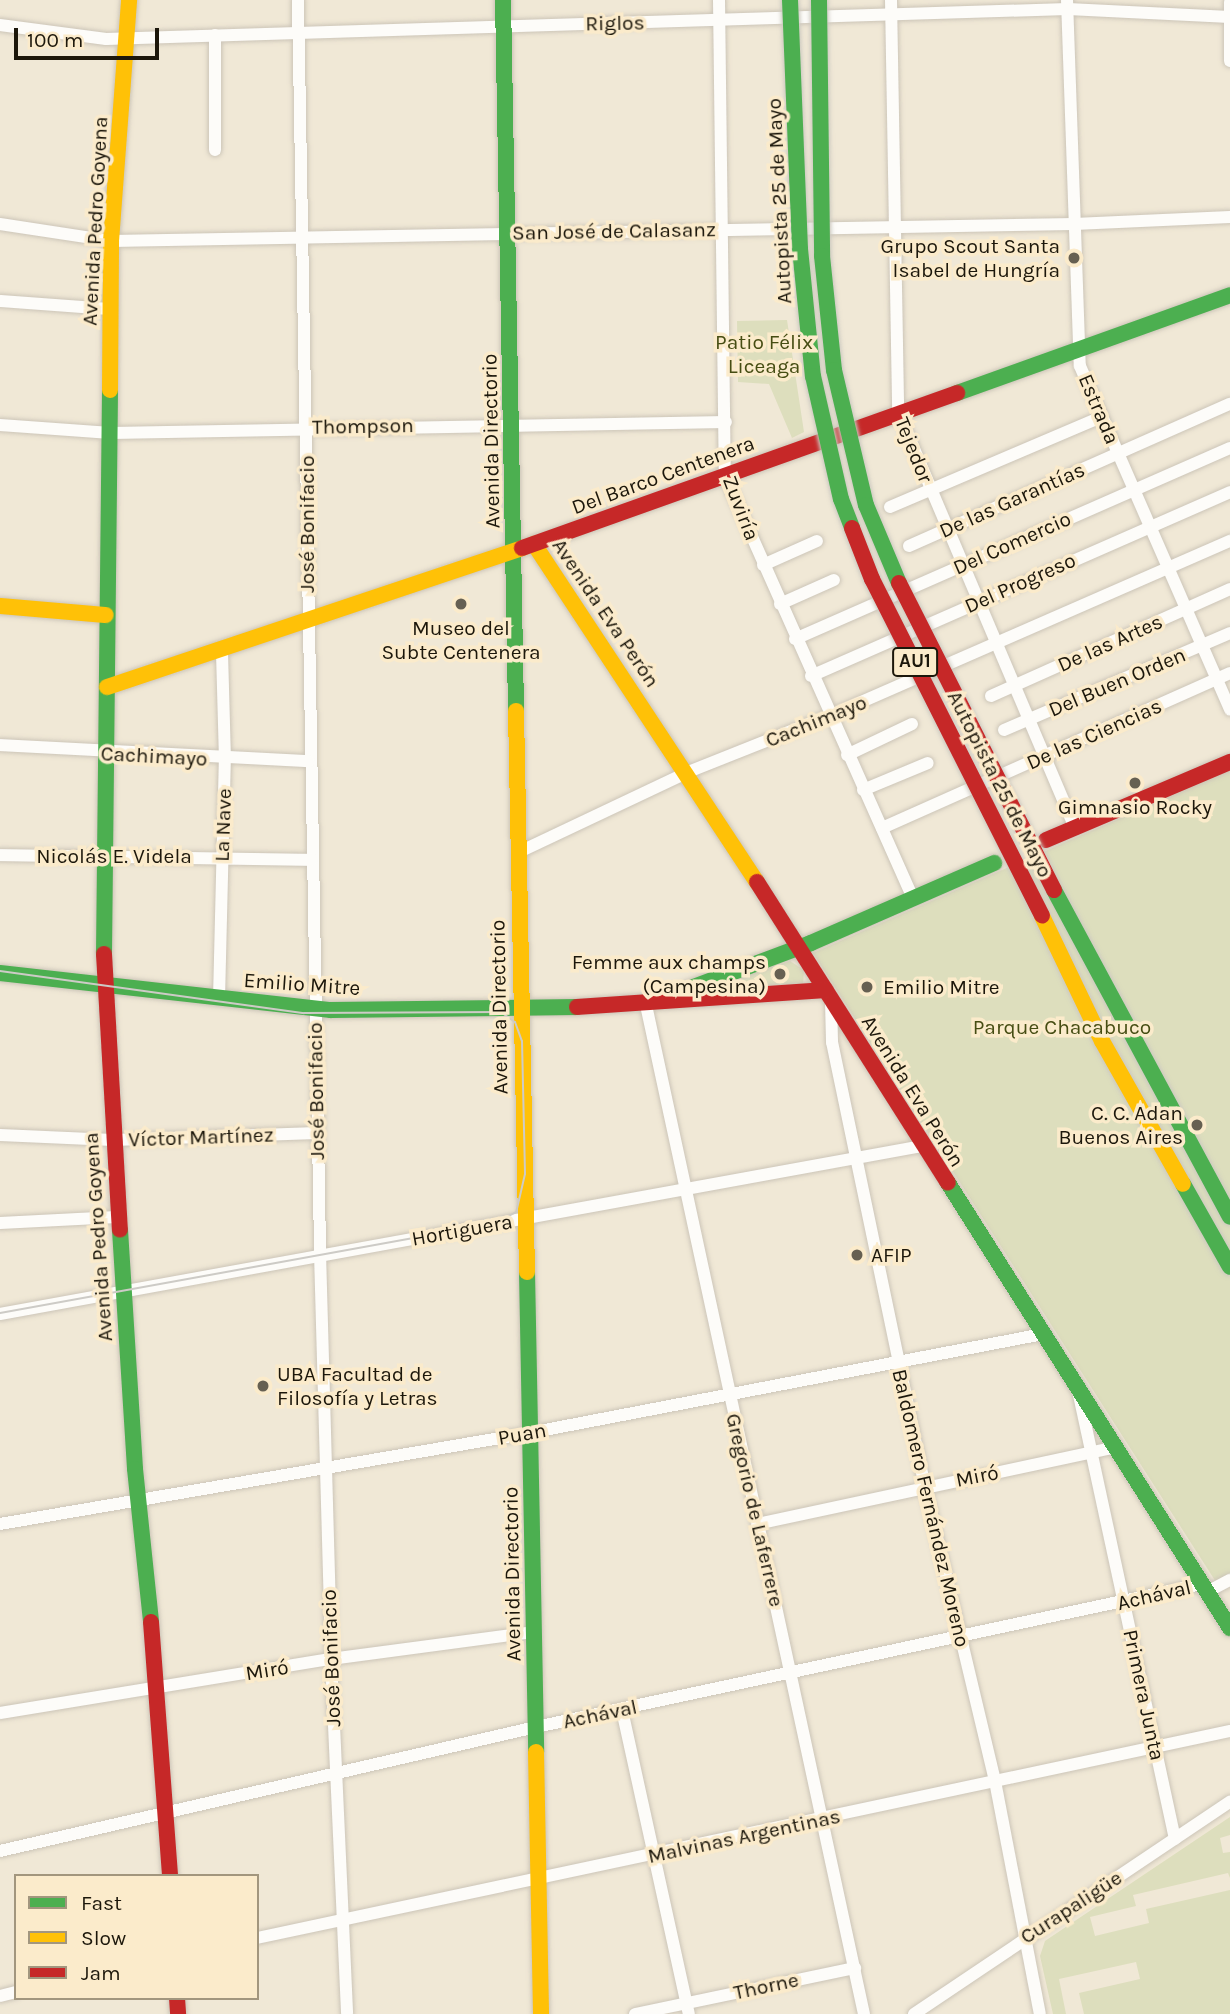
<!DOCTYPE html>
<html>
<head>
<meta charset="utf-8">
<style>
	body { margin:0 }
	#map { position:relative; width:1230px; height:2014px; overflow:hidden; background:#f0e8d6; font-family:Karla,sans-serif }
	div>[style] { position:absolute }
	.green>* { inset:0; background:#dddebd }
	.roads { filter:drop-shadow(0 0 2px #ccc5b8) drop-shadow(0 0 2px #ccc5b8) }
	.street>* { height:12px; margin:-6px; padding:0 6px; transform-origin:6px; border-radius:6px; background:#fdfcf9 }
	.fast>* { height:16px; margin:-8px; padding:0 8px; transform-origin:8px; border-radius:8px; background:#4caf50 }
	.slow>* { height:16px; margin:-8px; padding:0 8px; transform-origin:8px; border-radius:8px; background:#ffc107 }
	.jam>* { height:16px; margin:-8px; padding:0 8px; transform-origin:8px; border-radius:8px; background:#c62828 }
	.tram>* { height:2px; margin:-1px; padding:0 1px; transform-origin:1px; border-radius:1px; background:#cdcbc6 }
	.bridges { filter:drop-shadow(0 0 2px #ccc9c0) drop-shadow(0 0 2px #ccc9c0) }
	.fast-bridge>* { height:16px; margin:-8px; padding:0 8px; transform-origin:8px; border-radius:8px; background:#4caf50 }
	.slow-bridge>* { height:16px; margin:-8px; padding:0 8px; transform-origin:8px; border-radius:8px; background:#ffc107 }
	.jam-bridge>* { height:16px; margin:-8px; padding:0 8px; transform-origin:8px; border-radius:8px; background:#c62828 }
	.dots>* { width:19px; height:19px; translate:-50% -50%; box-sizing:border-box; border:4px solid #fbebcb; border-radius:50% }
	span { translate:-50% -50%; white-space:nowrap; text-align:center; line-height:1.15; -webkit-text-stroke:7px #fbebcb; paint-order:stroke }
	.shield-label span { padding:2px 5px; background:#fbebcb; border:2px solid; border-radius:5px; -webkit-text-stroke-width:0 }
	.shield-label { font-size:19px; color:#1c170b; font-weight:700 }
	.street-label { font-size:21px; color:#1c170b }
	.poi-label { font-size:21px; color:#1c170b }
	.right { translate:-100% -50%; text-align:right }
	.left { translate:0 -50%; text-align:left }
	.park-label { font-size:21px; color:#464d13 }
	.legend { position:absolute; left:14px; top:1874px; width:245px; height:126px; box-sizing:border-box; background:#fbebcb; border:2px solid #a2967e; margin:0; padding:9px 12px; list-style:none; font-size:21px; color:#1c170b }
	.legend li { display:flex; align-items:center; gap:14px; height:35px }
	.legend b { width:35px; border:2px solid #a2967e }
	.scale { position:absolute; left:14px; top:28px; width:145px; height:32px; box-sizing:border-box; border:4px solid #1c170b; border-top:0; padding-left:9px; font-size:21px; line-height:24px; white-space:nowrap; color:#1c170b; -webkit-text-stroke:5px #fbebcb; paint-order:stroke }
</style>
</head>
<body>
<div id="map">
	<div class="green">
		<i style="clip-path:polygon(787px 320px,804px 432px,792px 438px,769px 384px,738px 382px,737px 321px)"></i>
		<i style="clip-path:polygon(1230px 770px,1230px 1574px,1216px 1582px,813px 953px)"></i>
		<i style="clip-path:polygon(790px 961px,804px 970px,803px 986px,662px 1001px)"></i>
		<i style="clip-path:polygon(1230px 1817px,1230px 1835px,1220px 1838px,1223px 1853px,1230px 1852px,1230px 1878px,1228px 1873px,1133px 1895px,1136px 1906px,1090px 1917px,1095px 1936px,1149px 1923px,1146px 1909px,1230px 1890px,1230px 2014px,1084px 2014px,1079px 1993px,1140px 1979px,1136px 1962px,1059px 1979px,1066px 2014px,1053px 2014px,1040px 1956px,1045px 1941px)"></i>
	</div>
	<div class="roads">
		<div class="street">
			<i style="left:298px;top:0;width:1253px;rotate:88.99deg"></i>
			<i style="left:320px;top:1253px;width:406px;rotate:88.4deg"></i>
			<i style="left:331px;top:1659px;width:355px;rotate:87.4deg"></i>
			<i style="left:719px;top:0;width:476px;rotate:89.3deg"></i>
			<i style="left:725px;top:476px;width:463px;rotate:66deg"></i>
			<i style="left:891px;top:0;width:411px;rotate:89deg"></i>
			<i style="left:898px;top:411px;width:452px;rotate:67deg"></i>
			<i style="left:1067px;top:0;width:366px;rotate:88deg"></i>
			<i style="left:1080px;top:366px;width:375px;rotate:66.4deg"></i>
			<i style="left:1230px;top:2px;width:59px;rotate:90deg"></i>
			<i style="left:0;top:25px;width:107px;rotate:7.5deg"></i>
			<i style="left:106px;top:39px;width:962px;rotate:-1.79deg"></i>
			<i style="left:1068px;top:9px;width:162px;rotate:2.8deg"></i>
			<i style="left:215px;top:150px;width:115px;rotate:-90deg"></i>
			<i style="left:0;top:224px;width:112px;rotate:8.7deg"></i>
			<i style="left:111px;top:241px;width:963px;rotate:-1.01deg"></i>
			<i style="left:1074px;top:224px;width:156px;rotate:-2.6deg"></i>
			<i style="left:0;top:301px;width:110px;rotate:4.2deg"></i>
			<i style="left:0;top:425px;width:111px;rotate:4.1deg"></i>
			<i style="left:111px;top:433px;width:615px;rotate:-1.02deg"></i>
			<i style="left:890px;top:507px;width:229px;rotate:-23.1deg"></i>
			<i style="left:909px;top:546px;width:351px;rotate:-23.9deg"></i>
			<i style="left:763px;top:565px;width:59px;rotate:-24deg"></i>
			<i style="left:780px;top:604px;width:59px;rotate:-24deg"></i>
			<i style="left:795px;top:639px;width:475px;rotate:-23.7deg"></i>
			<i style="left:811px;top:676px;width:458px;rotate:-23.7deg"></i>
			<i style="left:991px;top:696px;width:262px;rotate:-24.1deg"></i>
			<i style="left:1004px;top:730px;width:246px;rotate:-23.2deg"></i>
			<i style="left:0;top:745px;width:309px;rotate:3deg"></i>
			<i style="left:847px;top:755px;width:72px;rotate:-25.5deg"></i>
			<i style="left:863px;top:790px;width:70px;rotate:-22.6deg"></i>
			<i style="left:882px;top:828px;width:381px;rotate:-24deg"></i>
			<i style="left:519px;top:852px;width:187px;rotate:-25.3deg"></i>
			<i style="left:688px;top:772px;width:152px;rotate:-21.7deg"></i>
			<i style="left:829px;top:716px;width:438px;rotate:-23.6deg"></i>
			<i style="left:0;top:855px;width:312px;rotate:0.9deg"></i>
			<i style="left:219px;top:999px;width:239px;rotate:-88.6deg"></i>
			<i style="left:225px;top:760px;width:109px;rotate:-91.6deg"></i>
			<i style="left:831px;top:1001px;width:41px;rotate:88.6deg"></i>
			<i style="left:832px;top:1042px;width:455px;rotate:78.2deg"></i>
			<i style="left:925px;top:1487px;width:302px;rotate:76.6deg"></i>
			<i style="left:995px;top:1781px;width:237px;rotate:79.1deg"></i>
			<i style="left:646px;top:1005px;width:1032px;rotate:77.81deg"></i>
			<i style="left:0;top:1135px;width:113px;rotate:2.5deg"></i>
			<i style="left:113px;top:1140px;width:204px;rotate:-2deg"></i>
			<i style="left:0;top:1223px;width:117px;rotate:-2.9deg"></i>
			<i style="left:0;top:1314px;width:938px;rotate:-10.32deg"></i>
			<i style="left:1079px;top:1395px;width:454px;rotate:77.8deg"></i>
			<i style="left:0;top:1524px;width:537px;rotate:-9.76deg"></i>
			<i style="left:529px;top:1433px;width:523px;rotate:-10.9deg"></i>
			<i style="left:757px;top:1524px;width:366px;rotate:-12.1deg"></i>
			<i style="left:1207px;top:1592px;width:26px;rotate:-28deg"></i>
			<i style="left:622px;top:1710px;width:311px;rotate:77.6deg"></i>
			<i style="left:0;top:1713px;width:335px;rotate:-9.3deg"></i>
			<i style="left:331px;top:1659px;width:205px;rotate:-7.6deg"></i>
			<i style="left:0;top:1851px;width:550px;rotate:-13.03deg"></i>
			<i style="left:536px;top:1727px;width:681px;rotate:-12.12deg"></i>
			<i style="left:257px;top:1938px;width:995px;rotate:-12.01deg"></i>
			<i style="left:0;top:1996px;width:16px;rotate:-14deg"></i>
			<i style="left:635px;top:2014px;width:225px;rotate:-11.8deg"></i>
			<i style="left:914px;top:2014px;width:381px;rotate:-33.9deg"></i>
		</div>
		<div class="fast">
			<i style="left:503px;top:0;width:711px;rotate:88.95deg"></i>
			<i style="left:957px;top:393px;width:290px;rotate:-19.7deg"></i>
			<i style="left:104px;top:954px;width:564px;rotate:-89.39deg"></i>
			<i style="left:0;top:973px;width:333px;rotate:6.4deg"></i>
			<i style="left:331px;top:1010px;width:246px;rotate:-0.7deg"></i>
			<i style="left:664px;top:998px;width:157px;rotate:-20.5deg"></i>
			<i style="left:811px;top:943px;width:200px;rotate:-23.6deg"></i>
			<i style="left:948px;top:1183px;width:527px;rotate:57.64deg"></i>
			<i style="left:120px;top:1230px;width:239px;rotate:86.4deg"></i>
			<i style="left:135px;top:1469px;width:154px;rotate:84deg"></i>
			<i style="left:527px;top:1272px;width:480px;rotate:88.9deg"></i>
		</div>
		<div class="slow">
			<i style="left:110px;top:390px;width:149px;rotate:-89.6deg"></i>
			<i style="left:111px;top:241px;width:242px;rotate:-85.7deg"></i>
			<i style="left:534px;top:544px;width:405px;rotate:56.6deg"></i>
			<i style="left:0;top:606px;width:106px;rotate:4.9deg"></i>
			<i style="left:107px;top:687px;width:438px;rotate:-18.5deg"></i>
			<i style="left:516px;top:711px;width:561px;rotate:88.88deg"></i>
			<i style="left:536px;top:1752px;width:262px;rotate:88.9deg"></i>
		</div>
		<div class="jam">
			<i style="left:522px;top:548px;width:462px;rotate:-19.6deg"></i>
			<i style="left:1046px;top:840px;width:200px;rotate:-23deg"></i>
			<i style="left:757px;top:882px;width:356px;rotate:57.6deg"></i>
			<i style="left:104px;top:954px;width:276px;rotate:86.7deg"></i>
			<i style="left:577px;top:1007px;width:249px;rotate:-3.9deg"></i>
			<i style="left:151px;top:1622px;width:255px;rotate:85.7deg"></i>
			<i style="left:177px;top:1998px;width:16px;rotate:86deg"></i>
		</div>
	</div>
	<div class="tram">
		<i style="left:0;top:971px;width:307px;rotate:7.9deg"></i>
		<i style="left:304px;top:1013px;width:197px;rotate:-0.3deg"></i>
		<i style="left:501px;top:1012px;width:17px;rotate:36deg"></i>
		<i style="left:515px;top:1022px;width:20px;rotate:70deg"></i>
		<i style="left:522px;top:1041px;width:133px;rotate:88.7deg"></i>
		<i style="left:525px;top:1174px;width:39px;rotate:103deg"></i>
		<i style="left:516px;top:1212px;width:23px;rotate:151deg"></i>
		<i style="left:496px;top:1223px;width:504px;rotate:169.72deg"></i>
	</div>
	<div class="bridges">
		<div class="fast-bridge">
			<i style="left:790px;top:0;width:249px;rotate:87.7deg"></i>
			<i style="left:800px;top:249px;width:128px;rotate:84.2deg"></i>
			<i style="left:813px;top:376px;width:126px;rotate:77.2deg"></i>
			<i style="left:841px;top:499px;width:31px;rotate:69deg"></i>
			<i style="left:819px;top:0;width:256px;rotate:89.3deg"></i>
			<i style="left:822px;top:256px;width:115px;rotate:84deg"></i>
			<i style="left:834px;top:370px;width:139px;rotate:76.7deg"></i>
			<i style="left:866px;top:505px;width:85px;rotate:67.1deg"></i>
			<i style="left:1054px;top:890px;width:371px;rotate:61.7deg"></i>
			<i style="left:1183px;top:1184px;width:95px;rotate:60.5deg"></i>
		</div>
		<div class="slow-bridge">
			<i style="left:1042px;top:916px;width:139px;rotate:64.4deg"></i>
			<i style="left:1102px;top:1041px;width:164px;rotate:60.5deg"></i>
		</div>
		<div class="jam-bridge">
			<i style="left:852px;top:528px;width:55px;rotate:68.6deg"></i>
			<i style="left:872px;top:579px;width:377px;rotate:63.2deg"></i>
			<i style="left:899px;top:583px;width:344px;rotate:63.2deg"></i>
		</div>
	</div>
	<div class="dots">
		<i style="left:1074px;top:258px;background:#666052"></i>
		<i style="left:461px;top:604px;background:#666052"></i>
		<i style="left:1135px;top:783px;background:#666052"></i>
		<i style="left:780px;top:974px;background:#666052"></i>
		<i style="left:867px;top:987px;background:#666052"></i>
		<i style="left:1197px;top:1125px;background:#666052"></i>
		<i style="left:857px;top:1255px;background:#666052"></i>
		<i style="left:263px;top:1386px;background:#666052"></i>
	</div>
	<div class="shield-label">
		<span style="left:915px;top:662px">AU1</span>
	</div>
	<div class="street-label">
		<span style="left:615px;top:23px;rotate:-1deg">Riglos</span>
		<span style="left:779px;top:201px;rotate:-93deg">Autopista 25 de Mayo</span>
		<span style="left:95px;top:221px;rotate:-87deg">Avenida Pedro Goyena</span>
		<span style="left:614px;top:231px;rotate:-1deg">San José de Calasanz</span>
		<span style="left:1099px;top:409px;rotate:67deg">Estrada</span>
		<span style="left:363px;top:426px;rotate:-1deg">Thompson</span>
		<span style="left:491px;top:441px;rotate:-91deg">Avenida Directorio</span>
		<span style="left:914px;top:450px;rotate:68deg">Tejedor</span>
		<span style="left:663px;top:475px;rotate:-20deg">Del Barco Centenera</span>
		<span style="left:1012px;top:500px;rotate:-24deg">De las Garantías</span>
		<span style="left:741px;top:508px;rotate:69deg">Zuviría</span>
		<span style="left:307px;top:524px;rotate:-90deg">José Bonifacio</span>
		<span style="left:1012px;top:543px;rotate:-24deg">Del Comercio</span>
		<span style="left:1020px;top:583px;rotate:-24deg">Del Progreso</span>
		<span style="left:606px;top:613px;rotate:56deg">Avenida Eva Perón</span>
		<span style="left:1110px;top:643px;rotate:-24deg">De las Artes</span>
		<span style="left:1117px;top:682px;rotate:-23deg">Del Buen Orden</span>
		<span style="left:816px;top:721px;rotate:-22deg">Cachimayo</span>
		<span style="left:1094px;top:734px;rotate:-24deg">De las Ciencias</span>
		<span style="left:154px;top:756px;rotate:3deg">Cachimayo</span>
		<span style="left:1000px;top:784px;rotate:63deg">Autopista 25 de Mayo</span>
		<span style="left:223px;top:825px;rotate:-88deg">La Nave</span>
		<span style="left:114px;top:856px">Nicolás E. Videla</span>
		<span style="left:302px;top:984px;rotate:4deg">Emilio Mitre</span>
		<span style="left:499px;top:1007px;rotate:-91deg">Avenida Directorio</span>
		<span style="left:316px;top:1091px;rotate:-91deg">José Bonifacio</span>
		<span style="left:913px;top:1091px;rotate:58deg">Avenida Eva Perón</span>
		<span style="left:201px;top:1137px;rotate:-2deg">Víctor Martínez</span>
		<span style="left:462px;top:1230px;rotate:-10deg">Hortiguera</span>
		<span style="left:98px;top:1237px;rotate:-94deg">Avenida Pedro Goyena</span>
		<span style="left:522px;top:1434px;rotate:-10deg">Puan</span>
		<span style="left:977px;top:1476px;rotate:-11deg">Miró</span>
		<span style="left:931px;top:1508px;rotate:77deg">Baldomero Fernández Moreno</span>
		<span style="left:755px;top:1510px;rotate:77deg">Gregorio de Laferrere</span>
		<span style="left:512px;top:1574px;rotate:-91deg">Avenida Directorio</span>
		<span style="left:1154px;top:1595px;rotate:-13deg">Achával</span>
		<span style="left:331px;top:1658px;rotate:-92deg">José Bonifacio</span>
		<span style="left:267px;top:1670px;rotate:-9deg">Miró</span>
		<span style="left:1144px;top:1695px;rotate:78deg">Primera Junta</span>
		<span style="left:600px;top:1714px;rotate:-12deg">Achával</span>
		<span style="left:744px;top:1836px;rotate:-12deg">Malvinas Argentinas</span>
		<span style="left:1071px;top:1907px;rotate:-33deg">Curapaligüe</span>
		<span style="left:766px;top:1986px;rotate:-12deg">Thorne</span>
	</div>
	<div class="poi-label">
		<span class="right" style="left:1060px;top:258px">Grupo Scout Santa<br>Isabel de Hungría</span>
		<span style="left:461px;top:640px">Museo del<br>Subte Centenera</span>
		<span style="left:1135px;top:807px">Gimnasio Rocky</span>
		<span class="right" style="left:766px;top:974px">Femme aux champs<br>(Campesina)</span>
		<span class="left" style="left:883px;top:987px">Emilio Mitre</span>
		<span class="right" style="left:1183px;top:1125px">C. C. Adan<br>Buenos Aires</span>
		<span class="left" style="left:871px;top:1255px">AFIP</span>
		<span class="left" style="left:277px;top:1386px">UBA Facultad de<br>Filosofía y Letras</span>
	</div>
	<div class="park-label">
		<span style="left:764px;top:354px">Patio Félix<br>Liceaga</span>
		<span style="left:1062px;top:1027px">Parque Chacabuco</span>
	</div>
	<ul class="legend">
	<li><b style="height:9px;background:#4caf50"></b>Fast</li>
	<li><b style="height:9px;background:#ffc107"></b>Slow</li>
	<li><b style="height:9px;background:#c62828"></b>Jam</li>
	</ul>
	<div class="scale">100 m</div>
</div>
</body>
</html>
